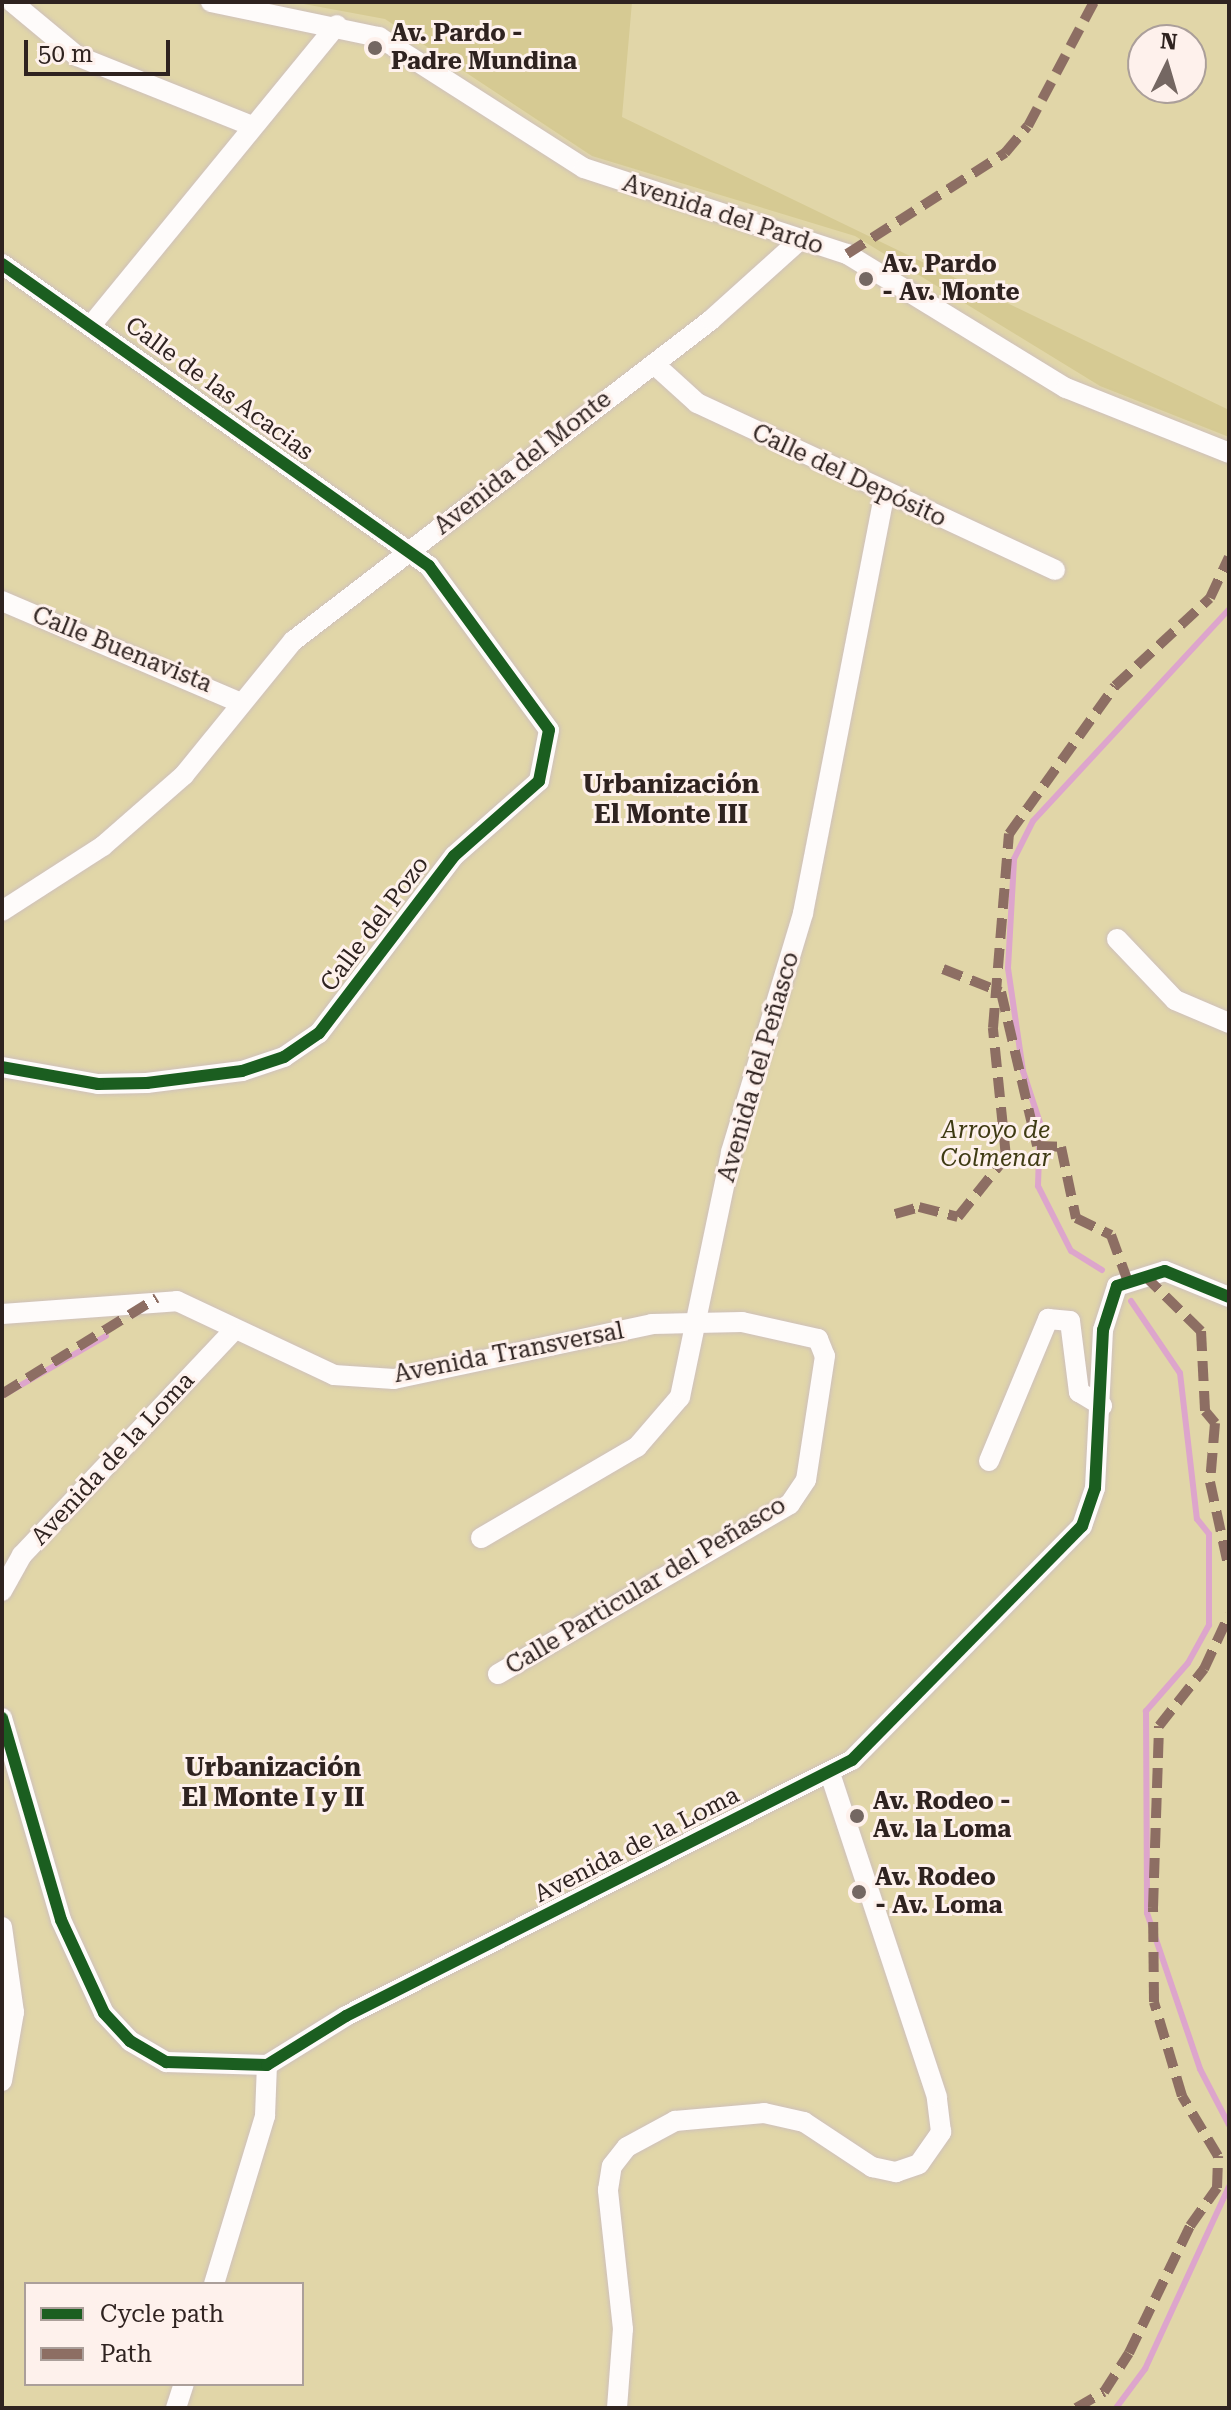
<!DOCTYPE html>
<html>
<head>
<meta charset="utf-8">
<style>
	body { margin:0 }
	#map { position:relative; width:1231px; height:2410px; overflow:hidden; background:#f5e4de; font-family:"Roboto Serif",serif }
	div>[style] { position:absolute }
	.green>* { inset:0; background:#e1d6a8 }
	.forest>* { inset:0; background:#d6ca93 }
	.stream>* { height:6px; margin:-3px; padding:0 3px; transform-origin:3px; border-radius:3px; background:#dda5cc }
	.roads { filter:drop-shadow(0 0 2px #cec0bb) drop-shadow(0 0 2px #cec0bb) }
	.minor>* { height:20px; margin:-10px; padding:0 10px; transform-origin:10px; border-radius:10px; background:#fefbfa }
	.quiet>* { height:10px; margin-top:-5px; transform-origin:0; background:repeating-linear-gradient(90deg,#8d6e63 0 20px,transparent 0 30px) }
	.cycleway>* { height:12px; margin:-6px; padding:0 6px; transform-origin:6px; border-radius:6px; background:#1b5e20 }
	.dots>* { width:22px; height:22px; translate:-50% -50%; box-sizing:border-box; border:4px solid #fef1ec; border-radius:50% }
	span { translate:-50% -50%; white-space:nowrap; text-align:center; line-height:1.15; -webkit-text-stroke:6px #fef1ec; paint-order:stroke }
	.poi-label { font-size:24px; color:#2f2320; font-weight:700 }
	.left { translate:0 -50%; text-align:left }
	.street-label { font-size:24px; color:#2f2320 }
	.park-label { font-size:24px; color:#3f3b13; font-style:italic }
	.neighbourhood-label { font-size:26px; color:#2f2320; font-weight:700 }
	.frame { position:absolute; inset:0; border:4px solid #2f2320; pointer-events:none }
	.legend { position:absolute; left:24px; top:2282px; width:280px; height:104px; box-sizing:border-box; background:#fef1ec; border:2px solid #ab9f9a; margin:0; padding:10px 14px; list-style:none; font-size:24px; color:#2f2320 }
	.legend li { display:flex; align-items:center; gap:16px; height:40px }
	.legend b { width:40px; border:2px solid #ab9f9a }
	.north { position:absolute; left:1127px; top:24px; width:80px; height:80px; box-sizing:border-box; background:#fef1ec; border:2px solid #ab9f9a; border-radius:50%; rotate:5deg; font-size:22px; font-weight:700; line-height:32px; text-align:center; color:#2f2320 }
	.north::after { content:''; display:block; margin:auto; width:28px; height:36px; background:#746762; clip-path:polygon(50% 0,100% 100%,50% 72%,0 100%) }
	.scale { position:absolute; left:24px; top:40px; width:146px; height:36px; box-sizing:border-box; border:4px solid #2f2320; border-top:0; padding-left:10px; font-size:24px; line-height:28px; white-space:nowrap; color:#2f2320; -webkit-text-stroke:6px #fef1ec; paint-order:stroke }
</style>
</head>
<body>
<div id="map">
	<div class="green">
		<i style="clip-path:polygon(evenodd,2px 2px,1229px 2px,1229px 2408px,2px 2408px,2px 2px,1143px 40px,1191px 40px,1191px 88px,1143px 88px,1143px 40px,2px 2px,26px 2284px,302px 2284px,302px 2384px,26px 2384px,26px 2284px)"></i>
	</div>
	<div class="forest">
		<i style="clip-path:polygon(293px 2px,632px 2px,622px 117px,1229px 410px,1229px 437px,1100px 386px,855px 236px,592px 156px,385px 19px)"></i>
	</div>
	<div class="stream">
		<i style="left:1102px;top:1270px;width:36px;rotate:-148deg"></i>
		<i style="left:1071px;top:1251px;width:73px;rotate:-116.9deg"></i>
		<i style="left:1038px;top:1186px;width:63px;rotate:-88.2deg"></i>
		<i style="left:1040px;top:1123px;width:55px;rotate:-108.1deg"></i>
		<i style="left:1023px;top:1071px;width:104px;rotate:-98.3deg"></i>
		<i style="left:1008px;top:968px;width:109px;rotate:-86.8deg"></i>
		<i style="left:1014px;top:859px;width:42px;rotate:-63.4deg"></i>
		<i style="left:1033px;top:821px;width:289px;rotate:-47.2deg"></i>
		<i style="left:1131px;top:1301px;width:87px;rotate:55.8deg"></i>
		<i style="left:1180px;top:1373px;width:147px;rotate:83.4deg"></i>
		<i style="left:1197px;top:1519px;width:19px;rotate:51deg"></i>
		<i style="left:1209px;top:1534px;width:91px;rotate:90deg"></i>
		<i style="left:1209px;top:1625px;width:43px;rotate:118.9deg"></i>
		<i style="left:1188px;top:1663px;width:64px;rotate:131.2deg"></i>
		<i style="left:1146px;top:1711px;width:202px;rotate:89.7deg"></i>
		<i style="left:1147px;top:1913px;width:165px;rotate:71.2deg"></i>
		<i style="left:1200px;top:2069px;width:63px;rotate:62.6deg"></i>
		<i style="left:2px;top:1396px;width:120px;rotate:-30deg"></i>
		<i style="left:1116px;top:2408px;width:49px;rotate:-53.4deg"></i>
		<i style="left:1145px;top:2369px;width:201px;rotate:-65.3deg"></i>
	</div>
	<div class="roads">
		<div class="minor">
			<i style="left:12px;top:2px;width:85px;rotate:39.7deg"></i>
			<i style="left:77px;top:56px;width:188px;rotate:21.8deg"></i>
			<i style="left:211px;top:2px;width:172px;rotate:11.8deg"></i>
			<i style="left:379px;top:37px;width:243px;rotate:32.6deg"></i>
			<i style="left:584px;top:168px;width:277px;rotate:18.1deg"></i>
			<i style="left:847px;top:254px;width:257px;rotate:31.5deg"></i>
			<i style="left:1066px;top:388px;width:175px;rotate:21.7deg"></i>
			<i style="left:2px;top:264px;width:523px;rotate:35.27deg"></i>
			<i style="left:429px;top:566px;width:203px;rotate:53.8deg"></i>
			<i style="left:549px;top:730px;width:52px;rotate:101.1deg"></i>
			<i style="left:539px;top:781px;width:113px;rotate:138.6deg"></i>
			<i style="left:454px;top:856px;width:223px;rotate:127.3deg"></i>
			<i style="left:319px;top:1033px;width:42px;rotate:145.6deg"></i>
			<i style="left:284px;top:1057px;width:44px;rotate:161.6deg"></i>
			<i style="left:242px;top:1071px;width:96px;rotate:172.8deg"></i>
			<i style="left:147px;top:1083px;width:49px;rotate:178.8deg"></i>
			<i style="left:98px;top:1084px;width:97px;rotate:-170deg"></i>
			<i style="left:93px;top:323px;width:385px;rotate:-50.7deg"></i>
			<i style="left:654px;top:364px;width:58px;rotate:42.2deg"></i>
			<i style="left:697px;top:403px;width:395px;rotate:25deg"></i>
			<i style="left:2px;top:601px;width:260px;rotate:23.1deg"></i>
			<i style="left:2px;top:911px;width:120px;rotate:-32.8deg"></i>
			<i style="left:103px;top:846px;width:108px;rotate:-41.2deg"></i>
			<i style="left:184px;top:775px;width:173px;rotate:-50.9deg"></i>
			<i style="left:293px;top:641px;width:527px;rotate:-37.52deg"></i>
			<i style="left:711px;top:320px;width:120px;rotate:-42deg"></i>
			<i style="left:1117px;top:939px;width:84px;rotate:46.4deg"></i>
			<i style="left:1175px;top:1000px;width:59px;rotate:23.1deg"></i>
			<i style="left:2px;top:1314px;width:175px;rotate:-4.2deg"></i>
			<i style="left:177px;top:1301px;width:174px;rotate:25.2deg"></i>
			<i style="left:334px;top:1375px;width:60px;rotate:3.8deg"></i>
			<i style="left:394px;top:1379px;width:264px;rotate:-12deg"></i>
			<i style="left:652px;top:1324px;width:90px;rotate:-1.3deg"></i>
			<i style="left:742px;top:1322px;width:78px;rotate:12.6deg"></i>
			<i style="left:818px;top:1339px;width:18px;rotate:68deg"></i>
			<i style="left:825px;top:1356px;width:125px;rotate:98.7deg"></i>
			<i style="left:806px;top:1480px;width:29px;rotate:124deg"></i>
			<i style="left:790px;top:1504px;width:338px;rotate:149.8deg"></i>
			<i style="left:989px;top:1461px;width:154px;rotate:-67.4deg"></i>
			<i style="left:1048px;top:1319px;width:22px;rotate:5deg"></i>
			<i style="left:1070px;top:1321px;width:72px;rotate:82.8deg"></i>
			<i style="left:1079px;top:1392px;width:27px;rotate:31deg"></i>
			<i style="left:481px;top:1538px;width:181px;rotate:-30.3deg"></i>
			<i style="left:637px;top:1447px;width:66px;rotate:-49.3deg"></i>
			<i style="left:680px;top:1397px;width:250px;rotate:-78.2deg"></i>
			<i style="left:731px;top:1152px;width:250px;rotate:-73.2deg"></i>
			<i style="left:803px;top:913px;width:426px;rotate:-79deg"></i>
			<i style="left:2px;top:1591px;width:41px;rotate:-60.9deg"></i>
			<i style="left:22px;top:1555px;width:306px;rotate:-46.7deg"></i>
			<i style="left:2px;top:1718px;width:210px;rotate:73.7deg"></i>
			<i style="left:61px;top:1920px;width:102px;rotate:65.2deg"></i>
			<i style="left:104px;top:2013px;width:38px;rotate:47deg"></i>
			<i style="left:130px;top:2041px;width:42px;rotate:30.3deg"></i>
			<i style="left:166px;top:2062px;width:101px;rotate:1.7deg"></i>
			<i style="left:267px;top:2065px;width:93px;rotate:-31.8deg"></i>
			<i style="left:346px;top:2016px;width:567px;rotate:-26.84deg"></i>
			<i style="left:852px;top:1760px;width:328px;rotate:-45.5deg"></i>
			<i style="left:1082px;top:1526px;width:40px;rotate:-71.1deg"></i>
			<i style="left:1095px;top:1488px;width:158px;rotate:-87.1deg"></i>
			<i style="left:1103px;top:1330px;width:46px;rotate:-72.3deg"></i>
			<i style="left:1117px;top:1286px;width:50px;rotate:-17.4deg"></i>
			<i style="left:1165px;top:1271px;width:69px;rotate:22.1deg"></i>
			<i style="left:2px;top:1927px;width:86px;rotate:82deg"></i>
			<i style="left:14px;top:2012px;width:70px;rotate:99.9deg"></i>
			<i style="left:214px;top:2284px;width:176px;rotate:-73.1deg"></i>
			<i style="left:265px;top:2116px;width:51px;rotate:-87.8deg"></i>
			<i style="left:176px;top:2408px;width:25px;rotate:-72deg"></i>
			<i style="left:617px;top:2408px;width:79px;rotate:-85.7deg"></i>
			<i style="left:623px;top:2329px;width:140px;rotate:-96.2deg"></i>
			<i style="left:608px;top:2190px;width:24px;rotate:-81deg"></i>
			<i style="left:612px;top:2166px;width:24px;rotate:-52deg"></i>
			<i style="left:627px;top:2147px;width:55px;rotate:-28.4deg"></i>
			<i style="left:675px;top:2121px;width:89px;rotate:-5.1deg"></i>
			<i style="left:764px;top:2113px;width:41px;rotate:12.7deg"></i>
			<i style="left:804px;top:2122px;width:82px;rotate:33.5deg"></i>
			<i style="left:872px;top:2167px;width:25px;rotate:12deg"></i>
			<i style="left:896px;top:2172px;width:24px;rotate:-19deg"></i>
			<i style="left:919px;top:2164px;width:39px;rotate:-55deg"></i>
			<i style="left:941px;top:2132px;width:35px;rotate:-97deg"></i>
			<i style="left:937px;top:2097px;width:341px;rotate:-108.3deg"></i>
		</div>
	</div>
	<div class="quiet">
		<i style="left:847px;top:254px;width:188px;rotate:-32.6deg"></i>
		<i style="left:1005px;top:153px;width:35px;rotate:-50deg"></i>
		<i style="left:1028px;top:126px;width:140px;rotate:-62deg"></i>
		<i style="left:943px;top:969px;width:62px;rotate:21.6deg"></i>
		<i style="left:1001px;top:992px;width:158px;rotate:76.8deg"></i>
		<i style="left:1037px;top:1146px;width:24px;rotate:2deg"></i>
		<i style="left:1061px;top:1147px;width:73px;rotate:78.1deg"></i>
		<i style="left:1076px;top:1218px;width:39px;rotate:26deg"></i>
		<i style="left:1111px;top:1235px;width:47px;rotate:70deg"></i>
		<i style="left:895px;top:1214px;width:25px;rotate:-16deg"></i>
		<i style="left:919px;top:1207px;width:40px;rotate:14.4deg"></i>
		<i style="left:958px;top:1217px;width:77px;rotate:-51.3deg"></i>
		<i style="left:1006px;top:1157px;width:130px;rotate:-95.8deg"></i>
		<i style="left:993px;top:1028px;width:195px;rotate:-85.3deg"></i>
		<i style="left:1009px;top:834px;width:182px;rotate:-54.4deg"></i>
		<i style="left:1115px;top:686px;width:129px;rotate:-42.8deg"></i>
		<i style="left:1210px;top:598px;width:45px;rotate:-65.1deg"></i>
		<i style="left:1144px;top:1275px;width:80px;rotate:44.5deg"></i>
		<i style="left:1201px;top:1331px;width:80px;rotate:87.1deg"></i>
		<i style="left:1205px;top:1411px;width:16px;rotate:50deg"></i>
		<i style="left:1215px;top:1423px;width:59px;rotate:94.8deg"></i>
		<i style="left:1210px;top:1482px;width:89px;rotate:77.7deg"></i>
		<i style="left:2px;top:1394px;width:182px;rotate:-31.8deg"></i>
		<i style="left:1076px;top:2408px;width:32px;rotate:-30deg"></i>
		<i style="left:1104px;top:2392px;width:46px;rotate:-57.3deg"></i>
		<i style="left:1129px;top:2353px;width:141px;rotate:-64.3deg"></i>
		<i style="left:1190px;top:2226px;width:47px;rotate:-54.6deg"></i>
		<i style="left:1217px;top:2188px;width:32px;rotate:-88deg"></i>
		<i style="left:1218px;top:2156px;width:70px;rotate:-121deg"></i>
		<i style="left:1182px;top:2096px;width:98px;rotate:-106.6deg"></i>
		<i style="left:1154px;top:2002px;width:94px;rotate:-90.6deg"></i>
		<i style="left:1153px;top:1908px;width:182px;rotate:-88.1deg"></i>
		<i style="left:1159px;top:1726px;width:73px;rotate:-51.7deg"></i>
		<i style="left:1204px;top:1669px;width:60px;rotate:-65.2deg"></i>
	</div>
	<div class="cycleway">
		<i style="left:2px;top:264px;width:523px;rotate:35.27deg"></i>
		<i style="left:429px;top:566px;width:203px;rotate:53.8deg"></i>
		<i style="left:549px;top:730px;width:52px;rotate:101.1deg"></i>
		<i style="left:539px;top:781px;width:113px;rotate:138.6deg"></i>
		<i style="left:454px;top:856px;width:223px;rotate:127.3deg"></i>
		<i style="left:319px;top:1033px;width:42px;rotate:145.6deg"></i>
		<i style="left:284px;top:1057px;width:44px;rotate:161.6deg"></i>
		<i style="left:242px;top:1071px;width:96px;rotate:172.8deg"></i>
		<i style="left:147px;top:1083px;width:49px;rotate:178.8deg"></i>
		<i style="left:98px;top:1084px;width:97px;rotate:-170deg"></i>
		<i style="left:2px;top:1718px;width:210px;rotate:73.7deg"></i>
		<i style="left:61px;top:1920px;width:102px;rotate:65.2deg"></i>
		<i style="left:104px;top:2013px;width:38px;rotate:47deg"></i>
		<i style="left:130px;top:2041px;width:42px;rotate:30.3deg"></i>
		<i style="left:166px;top:2062px;width:101px;rotate:1.7deg"></i>
		<i style="left:267px;top:2065px;width:93px;rotate:-31.8deg"></i>
		<i style="left:346px;top:2016px;width:567px;rotate:-26.84deg"></i>
		<i style="left:852px;top:1760px;width:328px;rotate:-45.5deg"></i>
		<i style="left:1082px;top:1526px;width:40px;rotate:-71.1deg"></i>
		<i style="left:1095px;top:1488px;width:158px;rotate:-87.1deg"></i>
		<i style="left:1103px;top:1330px;width:46px;rotate:-72.3deg"></i>
		<i style="left:1117px;top:1286px;width:50px;rotate:-17.4deg"></i>
		<i style="left:1165px;top:1271px;width:69px;rotate:22.1deg"></i>
	</div>
	<div class="dots">
		<i style="left:375px;top:48px;background:#746762"></i>
		<i style="left:866px;top:279px;background:#746762"></i>
		<i style="left:857px;top:1816px;background:#746762"></i>
		<i style="left:859px;top:1892px;background:#746762"></i>
	</div>
	<div class="poi-label">
		<span class="left" style="left:391px;top:48px">Av. Pardo -<br>Padre Mundina</span>
		<span class="left" style="left:882px;top:279px">Av. Pardo<br>- Av. Monte</span>
		<span class="left" style="left:873px;top:1816px">Av. Rodeo -<br>Av. la Loma</span>
		<span class="left" style="left:875px;top:1892px">Av. Rodeo<br>- Av. Loma</span>
	</div>
	<div class="street-label">
		<span style="left:723px;top:215px;rotate:18deg">Avenida del Pardo</span>
		<span style="left:219px;top:389px;rotate:36deg">Calle de las Acacias</span>
		<span style="left:523px;top:463px;rotate:-38deg">Avenida del Monte</span>
		<span style="left:849px;top:476px;rotate:25deg">Calle del Depósito</span>
		<span style="left:122px;top:650px;rotate:22deg">Calle Buenavista</span>
		<span style="left:375px;top:924px;rotate:-53deg">Calle del Pozo</span>
		<span style="left:759px;top:1067px;rotate:-74deg">Avenida del Peñasco</span>
		<span style="left:509px;top:1353px;rotate:-11deg">Avenida Transversal</span>
		<span style="left:113px;top:1459px;rotate:-47deg">Avenida de la Loma</span>
		<span style="left:646px;top:1586px;rotate:-31deg">Calle Particular del Peñasco</span>
		<span style="left:637px;top:1845px;rotate:-27deg">Avenida de la Loma</span>
	</div>
	<div class="park-label">
		<span style="left:996px;top:1145px">Arroyo de<br>Colmenar</span>
	</div>
	<div class="neighbourhood-label">
		<span style="left:671px;top:800px">Urbanización<br>El Monte III</span>
		<span style="left:273px;top:1783px">Urbanización<br>El Monte I y II</span>
	</div>
	<div class="frame"></div>
	<ul class="legend">
	<li><b style="height:10px;background:#1b5e20"></b>Cycle path</li>
	<li><b style="height:10px;background:#8d6e63"></b>Path</li>
	</ul>
	<div class="north">N</div>
	<div class="scale">50 m</div>
</div>
</body>
</html>
